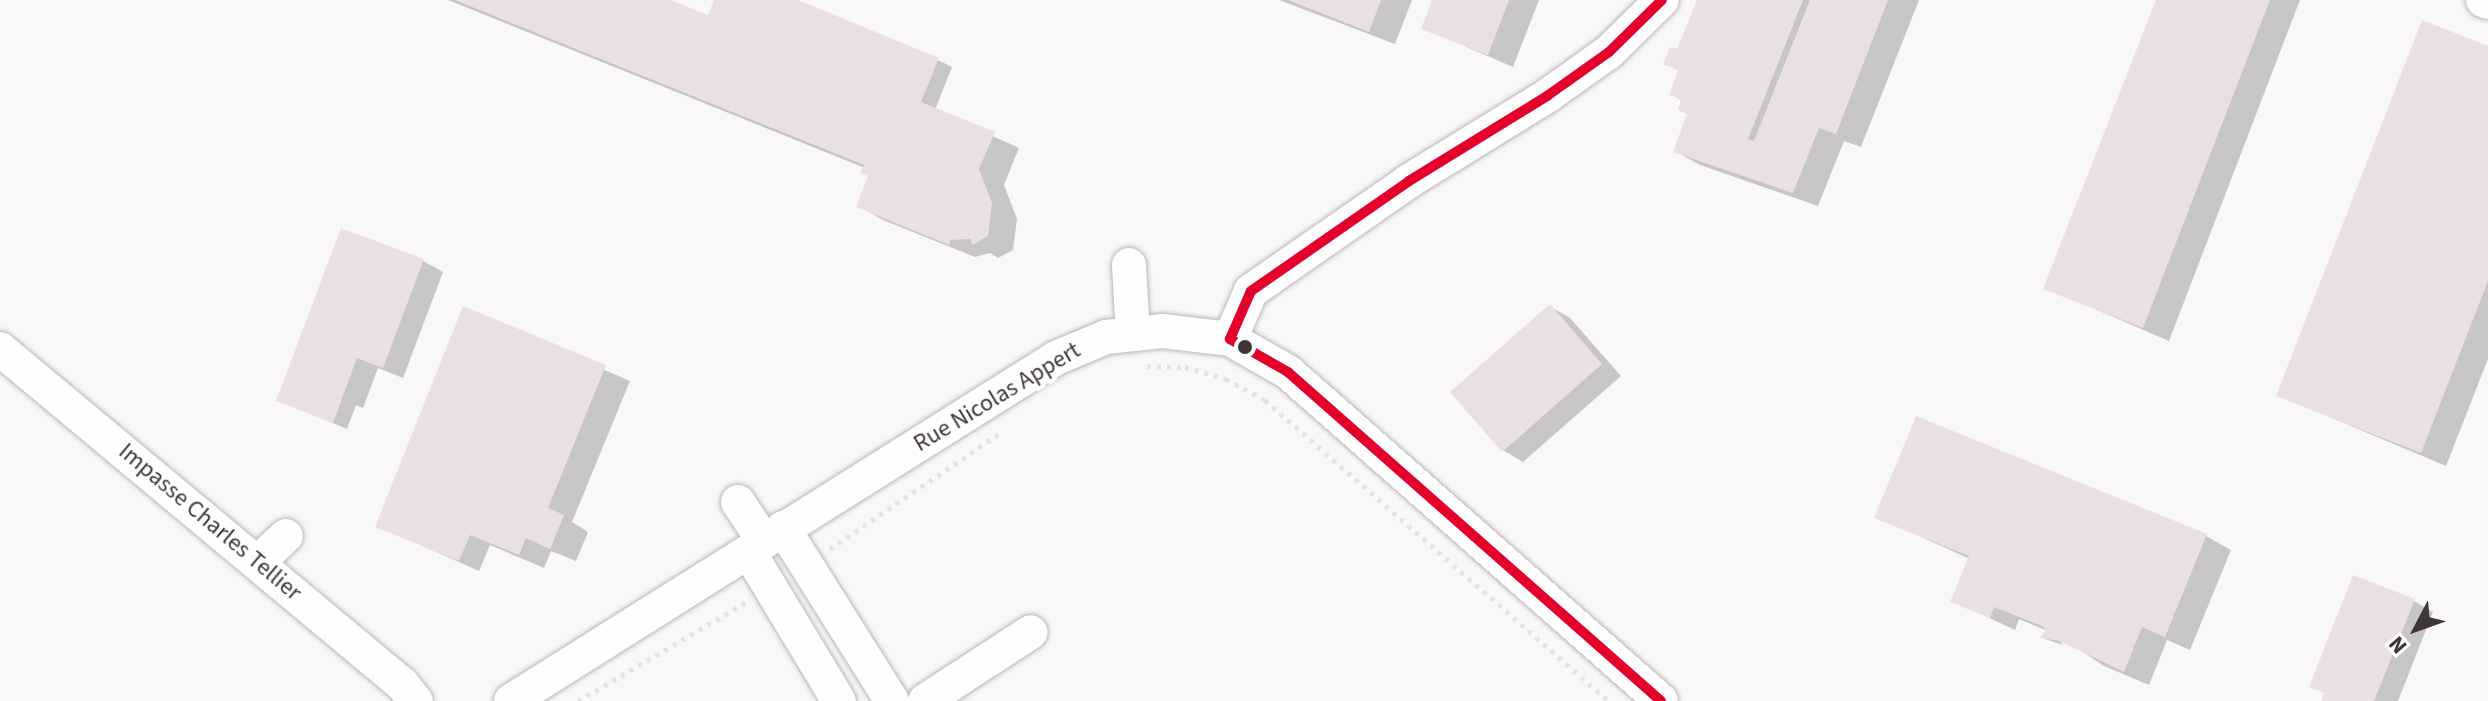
<!DOCTYPE html>
<html>
<head>
<meta charset="utf-8">
<style>
	body { margin:0 }
	#map { position:relative; width:2488px; height:701px; overflow:hidden; background:#faf7f8; font-family:"Source Sans 3",sans-serif }
	div>[style] { position:absolute }
	.shadow>* { inset:0; background:#0003 }
	.building>* { inset:0; background:#eae0e4 }
	.path>* { height:5px; margin-top:-2.5px; transform-origin:0; background:repeating-linear-gradient(90deg,#e5e3e4 0 4px,transparent 0 10px) }
	.roads { filter:drop-shadow(0 0 2px #bcb6b8) drop-shadow(0 0 2px #bcb6b8) }
	.minor>* { height:34px; margin:-17px; padding:0 17px; transform-origin:17px; border-radius:17px; background:#fefefe }
	.bus-1>* { height:10px; margin:-5px; padding:0 5px; transform-origin:5px; border-radius:5px; background:#e4002b }
	.dots>* { width:22px; height:22px; translate:-50% -50%; box-sizing:border-box; border:4px solid #fff; border-radius:50% }
	span { translate:-50% -50%; white-space:nowrap; text-align:center; line-height:1.15; -webkit-text-stroke:8px #fff; paint-order:stroke }
	.street-label { font-size:24px; color:#3f3538 }
	.north { position:absolute; left:2376px; top:589px; width:80px; height:80px; -webkit-text-stroke:6px #fff; paint-order:stroke; rotate:229deg; font-size:22px; font-weight:700; line-height:32px; text-align:center; color:#3f3538 }
	.north::after { content:''; display:block; margin:auto; width:28px; height:36px; background:#3f3538; clip-path:polygon(50% 0,100% 100%,50% 72%,0 100%) }
</style>
</head>
<body>
<div id="map">
	<div class="shadow">
		<i style="clip-path:polygon(448px 0,665px 0,718px 21px,717px 0,793px 0,938px 60px,952px 67px,935px 110px,1019px 148px,1004px 185px,1017px 219px,1013px 250px,998px 258px,990px 253px,975px 257px,883px 220px,858px 206px,870px 177px,865px 168px)"></i>
		<i style="clip-path:polygon(1279px 0,1412px 0,1395px 44px)"></i>
		<i style="clip-path:polygon(1434px 0,1539px 0,1513px 67px,1423px 28px)"></i>
		<i style="clip-path:polygon(1716px 0,1919px 0,1861px 147px,1844px 141px,1818px 206px,1700px 165px,1675px 151px,1689px 114px,1683px 101px,1671px 94px,1680px 71px,1666px 63px)"></i>
		<i style="clip-path:polygon(2158px 0,2300px 0,2169px 341px,2046px 288px)"></i>
		<i style="clip-path:polygon(2488px 48px,2488px 359px,2446px 466px,2278px 395px)"></i>
		<i style="clip-path:polygon(423px 261px,443px 272px,403px 378px,378px 368px,363px 408px,356px 405px,347px 429px,279px 400px)"></i>
		<i style="clip-path:polygon(1551px 307px,1570px 318px,1621px 376px,1523px 462px,1503px 450px)"></i>
		<i style="clip-path:polygon(464px 309px,630px 381px,572px 522px,588px 532px,576px 561px,551px 551px,544px 568px,490px 545px,479px 571px,378px 526px)"></i>
		<i style="clip-path:polygon(1877px 517px,2206px 536px,2231px 550px,2190px 650px,2167px 640px,2149px 685px,2104px 666px,2053px 632px,2063px 645px,2042px 638px,2048px 631px,2019px 619px,2015px 630px,1953px 601px,1970px 559px)"></i>
		<i style="clip-path:polygon(2414px 601px,2433px 612px,2398px 701px,2323px 701px,2326px 694px,2312px 686px)"></i>
	</div>
	<div class="building">
		<i style="clip-path:polygon(455px 0,671px 0,708px 15px,714px 0,798px 0,939px 58px,921px 102px,995px 132px,979px 169px,992px 203px,988px 236px,972px 245px,970px 239px,951px 240px,949px 245px,856px 207px,868px 176px,860px 173px,864px 165px)"></i>
		<i style="clip-path:polygon(1288px 0,1381px 0,1369px 32px)"></i>
		<i style="clip-path:polygon(1432px 0,1509px 0,1488px 55px,1421px 29px)"></i>
		<i style="clip-path:polygon(1697px 0,1803px 0,1748px 139px,1754px 141px,1810px 0,1888px 0,1836px 134px,1819px 128px,1793px 193px,1673px 152px,1687px 114px,1678px 110px,1681px 99px,1669px 95px,1678px 70px,1663px 64px,1670px 47px,1677px 49px)"></i>
		<i style="clip-path:polygon(2156px 0,2270px 0,2143px 328px,2043px 289px)"></i>
		<i style="clip-path:polygon(2422px 20px,2488px 46px,2488px 281px,2421px 453px,2276px 396px)"></i>
		<i style="clip-path:polygon(341px 228px,424px 259px,383px 368px,357px 358px,333px 423px,276px 401px)"></i>
		<i style="clip-path:polygon(1550px 304px,1602px 364px,1502px 452px,1450px 392px)"></i>
		<i style="clip-path:polygon(463px 306px,606px 365px,548px 508px,564px 515px,550px 549px,526px 538px,519px 555px,470px 535px,459px 561px,375px 527px)"></i>
		<i style="clip-path:polygon(1916px 416px,2207px 534px,2165px 637px,2142px 627px,2124px 672px,2060px 641px,2039px 638px,2046px 630px,2042px 626px,1994px 607px,1990px 618px,1950px 602px,1969px 556px,1874px 518px)"></i>
		<i style="clip-path:polygon(2353px 575px,2415px 599px,2374px 701px,2321px 701px,2324px 693px,2309px 687px)"></i>
	</div>
	<div class="path">
		<i style="left:1147px;top:366px;width:38px;rotate:2deg"></i>
		<i style="left:1185px;top:367px;width:43px;rotate:16.3deg"></i>
		<i style="left:1226px;top:379px;width:44px;rotate:28.3deg"></i>
		<i style="left:1265px;top:400px;width:457px;rotate:41.2deg"></i>
		<i style="left:830px;top:549px;width:209px;rotate:-34.3deg"></i>
		<i style="left:578px;top:701px;width:196px;rotate:-30.4deg"></i>
	</div>
	<div class="roads">
		<div class="minor">
			<i style="left:2483px;top:0;width:5px;rotate:22deg"></i>
			<i style="left:1129px;top:265px;width:69px;rotate:86.7deg"></i>
			<i style="left:1230px;top:339px;width:52px;rotate:-66.4deg"></i>
			<i style="left:1251px;top:291px;width:193px;rotate:-34.8deg"></i>
			<i style="left:1409px;top:181px;width:162px;rotate:-31.6deg"></i>
			<i style="left:1547px;top:96px;width:76px;rotate:-35.4deg"></i>
			<i style="left:1609px;top:52px;width:74px;rotate:-44.5deg"></i>
			<i style="left:0;top:349px;width:523px;rotate:39.81deg"></i>
			<i style="left:402px;top:684px;width:22px;rotate:51deg"></i>
			<i style="left:738px;top:502px;width:47px;rotate:56.3deg"></i>
			<i style="left:783px;top:528px;width:204px;rotate:57.8deg"></i>
			<i style="left:749px;top:552px;width:174px;rotate:58.9deg"></i>
			<i style="left:258px;top:562px;width:38px;rotate:-43deg"></i>
			<i style="left:511px;top:701px;width:644px;rotate:-32.18deg"></i>
			<i style="left:1056px;top:358px;width:54px;rotate:-22.8deg"></i>
			<i style="left:1106px;top:337px;width:56px;rotate:-6.1deg"></i>
			<i style="left:1162px;top:331px;width:68px;rotate:6.7deg"></i>
			<i style="left:1230px;top:339px;width:67px;rotate:29.6deg"></i>
			<i style="left:1288px;top:372px;width:497px;rotate:41.4deg"></i>
			<i style="left:925px;top:701px;width:126px;rotate:-33.1deg"></i>
		</div>
	</div>
	<div class="bus-1">
		<i style="left:1661px;top:701px;width:497px;rotate:-138.6deg"></i>
		<i style="left:1288px;top:372px;width:67px;rotate:-150.4deg"></i>
		<i style="left:1230px;top:339px;width:52px;rotate:-66.4deg"></i>
		<i style="left:1251px;top:291px;width:193px;rotate:-34.8deg"></i>
		<i style="left:1409px;top:181px;width:162px;rotate:-31.6deg"></i>
		<i style="left:1547px;top:96px;width:76px;rotate:-35.4deg"></i>
		<i style="left:1609px;top:52px;width:74px;rotate:-44.5deg"></i>
	</div>
	<div class="dots">
		<i style="left:1245px;top:347px;background:#3f3538"></i>
	</div>
	<div class="street-label">
		<span style="left:997px;top:397px;rotate:-31deg">Rue Nicolas Appert</span>
		<span style="left:210px;top:522px;rotate:40deg">Impasse Charles Tellier</span>
	</div>
	<div class="north">N</div>
</div>
</body>
</html>
